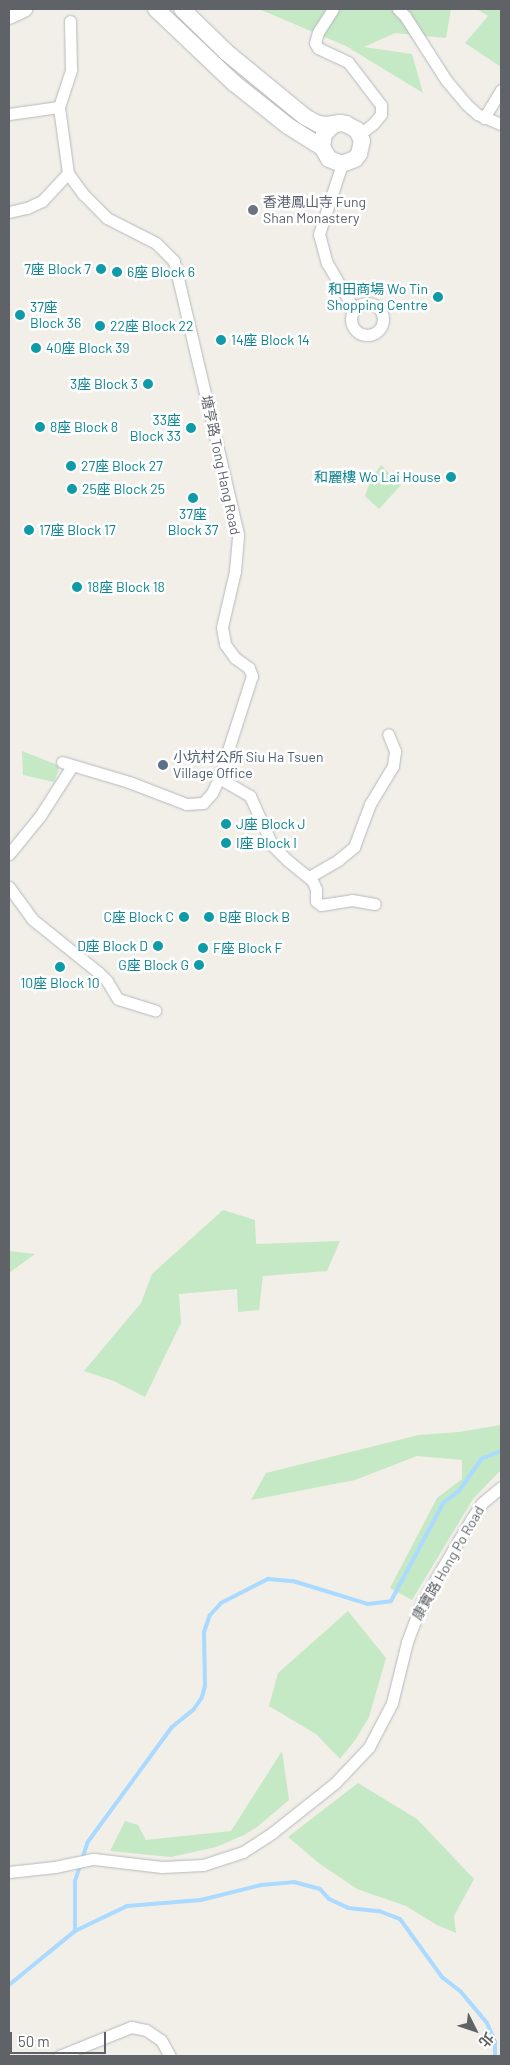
<!DOCTYPE html>
<html>
<head>
<meta charset="utf-8">
<style>
	body { margin:0 }
	#map { position:relative; width:510px; height:2065px; overflow:hidden; background:#f1efe8; font-family:Barlow,"Noto Sans TC",sans-serif }
	div>[style] { position:absolute }
	.green>* { inset:0; background:#c5e8c5 }
	.stream>* { height:4px; margin:-2px; padding:0 2px; transform-origin:2px; border-radius:2px; background:#aadaff }
	.roads { filter:drop-shadow(0 0 1px #b5b8bc) drop-shadow(0 0 1px #b5b8bc) }
	.street>* { height:11px; margin:-5.5px; padding:0 5.5px; transform-origin:5.5px; border-radius:5.5px; background:#fff }
	.street>.ring { margin:-5.5px; padding:0; box-sizing:content-box; background:none; border:11px solid #fff; border-radius:50% }
	.secondary>* { height:16px; margin:-8px; padding:0 8px; transform-origin:8px; border-radius:8px; background:#fff }
	.dots>* { width:14px; height:14px; translate:-50% -50%; box-sizing:border-box; border:2px solid #fff; border-radius:50% }
	span { translate:-50% -50%; white-space:nowrap; text-align:center; line-height:1.15; -webkit-text-stroke:5px #fff; paint-order:stroke }
	.worship-label { font-size:14px; color:#5b616d }
	.left { translate:0 -50%; text-align:left }
	.culture-label { font-size:14px; color:#0d838f }
	.right { translate:-100% -50%; text-align:right }
	.street-label { font-size:14px; color:#5f6368 }
	.service-label { font-size:14px; color:#4e5e75 }
	.frame { position:absolute; inset:0; border:10px solid #5f6368; pointer-events:none }
	.north { position:absolute; left:450px; top:2005px; width:50px; height:50px; -webkit-text-stroke:4px #fff; paint-order:stroke; rotate:131deg; font-size:14px; font-weight:700; line-height:20px; text-align:center; color:#5f6368 }
	.north::after { content:''; display:block; margin:auto; width:18px; height:22px; background:#5f6368; clip-path:polygon(50% 0,100% 100%,50% 72%,0 100%) }
	.scale { position:absolute; left:10px; top:2032px; width:96px; height:22px; box-sizing:border-box; border:2px solid #5f6368; border-top:0; padding-left:6px; font-size:15px; line-height:18px; white-space:nowrap; color:#5f6368; -webkit-text-stroke:4px #fff; paint-order:stroke }
</style>
</head>
<body>
<div id="map">
	<div class="green">
		<i style="clip-path:polygon(259px 9px,451px 9px,446px 38px,395px 33px,364px 47px,412px 54px,423px 93px,346px 46px)"></i>
		<i style="clip-path:polygon(477px 9px,501px 9px,501px 67px,465px 43px,488px 16px)"></i>
		<i style="clip-path:polygon(381px 465px,401px 485px,379px 509px,365px 496px,371px 480px)"></i>
		<i style="clip-path:polygon(22px 751px,60px 766px,54px 782px,23px 775px)"></i>
		<i style="clip-path:polygon(223px 1210px,255px 1220px,256px 1244px,340px 1241px,327px 1271px,263px 1276px,259px 1310px,238px 1312px,237px 1289px,179px 1294px,181px 1323px,145px 1397px,114px 1381px,84px 1371px,141px 1303px,152px 1274px)"></i>
		<i style="clip-path:polygon(9px 1251px,35px 1254px,9px 1273px)"></i>
		<i style="clip-path:polygon(501px 1425px,501px 1470px,473px 1499px,412px 1600px,390px 1588px,437px 1498px,462px 1479px,462px 1460px,417px 1456px,355px 1480px,251px 1500px,266px 1473px,419px 1435px,459px 1432px)"></i>
		<i style="clip-path:polygon(348px 1611px,386px 1658px,369px 1717px,356px 1739px,340px 1759px,316px 1734px,269px 1706px,278px 1673px)"></i>
		<i style="clip-path:polygon(282px 1751px,289px 1800px,257px 1827px,244px 1835px,216px 1847px,171px 1857px,110px 1851px,125px 1821px,138px 1825px,146px 1840px,231px 1831px)"></i>
		<i style="clip-path:polygon(358px 1783px,417px 1819px,474px 1879px,454px 1916px,456px 1933px,437px 1925px,406px 1906px,357px 1889px,320px 1864px,288px 1837px)"></i>
	</div>
	<div class="stream">
		<i style="left:75px;top:1931px;width:58px;rotate:-25.7deg"></i>
		<i style="left:127px;top:1906px;width:74px;rotate:-4.6deg"></i>
		<i style="left:201px;top:1900px;width:62px;rotate:-14deg"></i>
		<i style="left:261px;top:1885px;width:33px;rotate:-5deg"></i>
		<i style="left:294px;top:1882px;width:27px;rotate:15deg"></i>
		<i style="left:320px;top:1889px;width:13px;rotate:48deg"></i>
		<i style="left:329px;top:1899px;width:21px;rotate:25deg"></i>
		<i style="left:348px;top:1908px;width:31px;rotate:6deg"></i>
		<i style="left:379px;top:1911px;width:22px;rotate:21deg"></i>
		<i style="left:400px;top:1919px;width:72px;rotate:54.1deg"></i>
		<i style="left:442px;top:1977px;width:24px;rotate:38deg"></i>
		<i style="left:461px;top:1992px;width:40px;rotate:50deg"></i>
		<i style="left:487px;top:2023px;width:21px;rotate:67deg"></i>
		<i style="left:495px;top:2042px;width:14px;rotate:90deg"></i>
		<i style="left:9px;top:1985px;width:85px;rotate:-39.3deg"></i>
		<i style="left:75px;top:1931px;width:50px;rotate:-90deg"></i>
		<i style="left:75px;top:1881px;width:40px;rotate:-72deg"></i>
		<i style="left:87px;top:1843px;width:144px;rotate:-53.8deg"></i>
		<i style="left:172px;top:1727px;width:28px;rotate:-39deg"></i>
		<i style="left:194px;top:1709px;width:14px;rotate:-56deg"></i>
		<i style="left:202px;top:1697px;width:11px;rotate:-75deg"></i>
		<i style="left:205px;top:1686px;width:54px;rotate:-91.1deg"></i>
		<i style="left:204px;top:1632px;width:18px;rotate:-71deg"></i>
		<i style="left:210px;top:1615px;width:16px;rotate:-47deg"></i>
		<i style="left:221px;top:1603px;width:53px;rotate:-27.1deg"></i>
		<i style="left:268px;top:1579px;width:25px;rotate:5deg"></i>
		<i style="left:293px;top:1581px;width:78px;rotate:17deg"></i>
		<i style="left:368px;top:1604px;width:23px;rotate:-7deg"></i>
		<i style="left:391px;top:1601px;width:111px;rotate:-62deg"></i>
		<i style="left:443px;top:1503px;width:20px;rotate:-37deg"></i>
		<i style="left:459px;top:1491px;width:39px;rotate:-55deg"></i>
		<i style="left:481px;top:1459px;width:22px;rotate:-22deg"></i>
	</div>
	<div class="roads">
		<div class="street">
			<i style="left:333px;top:9px;width:27px;rotate:123deg"></i>
			<i style="left:318px;top:32px;width:11px;rotate:105deg"></i>
			<i style="left:315px;top:43px;width:6px;rotate:59deg"></i>
			<i style="left:318px;top:48px;width:33px;rotate:25deg"></i>
			<i style="left:348px;top:62px;width:54px;rotate:52.5deg"></i>
			<i style="left:381px;top:105px;width:9px;rotate:90deg"></i>
			<i style="left:381px;top:114px;width:11px;rotate:128deg"></i>
			<i style="left:374px;top:123px;width:18px;rotate:142deg"></i>
			<i style="left:398px;top:9px;width:10px;rotate:45deg"></i>
			<i style="left:405px;top:16px;width:76px;rotate:57.4deg"></i>
			<i style="left:446px;top:80px;width:31px;rotate:50deg"></i>
			<i style="left:466px;top:104px;width:15px;rotate:42deg"></i>
			<i style="left:477px;top:114px;width:26px;rotate:23deg"></i>
			<i style="left:9px;top:114px;width:50px;rotate:-8deg"></i>
			<i style="left:484px;top:118px;width:33px;rotate:-59deg"></i>
			<i style="left:342px;top:164px;width:74px;rotate:108.2deg"></i>
			<i style="left:319px;top:234px;width:30px;rotate:75deg"></i>
			<i style="left:327px;top:263px;width:53px;rotate:59.6deg"></i>
			<i style="left:9px;top:212px;width:18px;rotate:-13deg"></i>
			<i style="left:27px;top:208px;width:17px;rotate:-25deg"></i>
			<i style="left:42px;top:201px;width:38px;rotate:-47deg"></i>
			<i class="ring" style="left:351px;top:303px;width:21px;height:21px"></i>
			<i style="left:62px;top:762px;width:70px;rotate:16.6deg"></i>
			<i style="left:129px;top:782px;width:61px;rotate:21.1deg"></i>
			<i style="left:186px;top:804px;width:17px;rotate:-3deg"></i>
			<i style="left:203px;top:803px;width:13px;rotate:-48deg"></i>
			<i style="left:212px;top:793px;width:17px;rotate:-65deg"></i>
			<i style="left:219px;top:778px;width:107px;rotate:-72.1deg"></i>
			<i style="left:252px;top:676px;width:9px;rotate:-111deg"></i>
			<i style="left:249px;top:668px;width:17px;rotate:-144deg"></i>
			<i style="left:235px;top:658px;width:17px;rotate:-126deg"></i>
			<i style="left:225px;top:644px;width:17px;rotate:-100deg"></i>
			<i style="left:222px;top:627px;width:57px;rotate:-76.9deg"></i>
			<i style="left:235px;top:571px;width:37px;rotate:-85deg"></i>
			<i style="left:238px;top:534px;width:280px;rotate:-103.2deg"></i>
			<i style="left:174px;top:261px;width:25px;rotate:-135deg"></i>
			<i style="left:156px;top:243px;width:55px;rotate:-153deg"></i>
			<i style="left:107px;top:218px;width:34px;rotate:-135deg"></i>
			<i style="left:83px;top:194px;width:26px;rotate:-126deg"></i>
			<i style="left:68px;top:173px;width:67px;rotate:-97.8deg"></i>
			<i style="left:59px;top:107px;width:40px;rotate:-72deg"></i>
			<i style="left:71px;top:69px;width:48px;rotate:-91.2deg"></i>
			<i style="left:219px;top:778px;width:36px;rotate:30deg"></i>
			<i style="left:250px;top:796px;width:54px;rotate:65.8deg"></i>
			<i style="left:272px;top:845px;width:21px;rotate:45deg"></i>
			<i style="left:287px;top:860px;width:32px;rotate:39deg"></i>
			<i style="left:312px;top:880px;width:10px;rotate:66deg"></i>
			<i style="left:316px;top:889px;width:12px;rotate:90deg"></i>
			<i style="left:316px;top:901px;width:6px;rotate:39deg"></i>
			<i style="left:321px;top:905px;width:31px;rotate:-9deg"></i>
			<i style="left:352px;top:900px;width:23px;rotate:10deg"></i>
			<i style="left:9px;top:854px;width:49px;rotate:-50.8deg"></i>
			<i style="left:40px;top:816px;width:59px;rotate:-57.4deg"></i>
			<i style="left:309px;top:877px;width:34px;rotate:-30deg"></i>
			<i style="left:338px;top:860px;width:21px;rotate:-39deg"></i>
			<i style="left:354px;top:847px;width:46px;rotate:-69.6deg"></i>
			<i style="left:370px;top:804px;width:44px;rotate:-58.8deg"></i>
			<i style="left:393px;top:766px;width:15px;rotate:-82deg"></i>
			<i style="left:395px;top:751px;width:18px;rotate:-112deg"></i>
			<i style="left:9px;top:887px;width:39px;rotate:54deg"></i>
			<i style="left:32px;top:919px;width:85px;rotate:38.8deg"></i>
			<i style="left:98px;top:972px;width:13px;rotate:45deg"></i>
			<i style="left:107px;top:981px;width:21px;rotate:59deg"></i>
			<i style="left:118px;top:999px;width:39px;rotate:17deg"></i>
			<i style="left:9px;top:1872px;width:46px;rotate:-6.2deg"></i>
			<i style="left:55px;top:1867px;width:40px;rotate:-12deg"></i>
			<i style="left:94px;top:1859px;width:68px;rotate:6.7deg"></i>
			<i style="left:162px;top:1867px;width:41px;rotate:-2.8deg"></i>
			<i style="left:203px;top:1865px;width:42px;rotate:-18deg"></i>
			<i style="left:243px;top:1852px;width:35px;rotate:-33deg"></i>
			<i style="left:272px;top:1833px;width:80px;rotate:-38.4deg"></i>
			<i style="left:335px;top:1783px;width:50px;rotate:-46.6deg"></i>
			<i style="left:369px;top:1747px;width:50px;rotate:-62.4deg"></i>
			<i style="left:392px;top:1703px;width:63px;rotate:-76.2deg"></i>
			<i style="left:407px;top:1642px;width:43px;rotate:-69.4deg"></i>
			<i style="left:422px;top:1602px;width:98px;rotate:-59.2deg"></i>
			<i style="left:472px;top:1518px;width:18px;rotate:-56deg"></i>
			<i style="left:482px;top:1503px;width:25px;rotate:-40deg"></i>
			<i style="left:59px;top:2056px;width:78px;rotate:-21.9deg"></i>
			<i style="left:131px;top:2027px;width:15px;rotate:11deg"></i>
			<i style="left:146px;top:2030px;width:18px;rotate:34deg"></i>
			<i style="left:161px;top:2040px;width:18px;rotate:61deg"></i>
		</div>
		<div class="secondary">
			<i style="left:156px;top:9px;width:108px;rotate:43.5deg"></i>
			<i style="left:234px;top:83px;width:69px;rotate:38.5deg"></i>
			<i style="left:288px;top:126px;width:40px;rotate:32deg"></i>
			<i style="left:182px;top:9px;width:62px;rotate:44.3deg"></i>
			<i style="left:226px;top:52px;width:102px;rotate:39.4deg"></i>
			<i style="left:305px;top:117px;width:15px;rotate:28deg"></i>
			<i style="left:318px;top:124px;width:9px;rotate:6deg"></i>
			<i style="left:327px;top:125px;width:13px;rotate:-9deg"></i>
			<i style="left:340px;top:123px;width:6px;rotate:9deg"></i>
			<i style="left:346px;top:124px;width:13px;rotate:29deg"></i>
			<i style="left:357px;top:130px;width:12px;rotate:66deg"></i>
			<i style="left:362px;top:141px;width:13px;rotate:103deg"></i>
			<i style="left:359px;top:154px;width:6px;rotate:129deg"></i>
			<i style="left:355px;top:159px;width:14px;rotate:159deg"></i>
			<i style="left:342px;top:164px;width:14px;rotate:-159deg"></i>
			<i style="left:329px;top:159px;width:14px;rotate:-120deg"></i>
			<i style="left:322px;top:147px;width:13px;rotate:-81deg"></i>
			<i style="left:324px;top:134px;width:13px;rotate:-45deg"></i>
			<i style="left:333px;top:125px;width:7px;rotate:-16deg"></i>
			<i style="left:9px;top:16px;width:17px;rotate:-25deg"></i>
		</div>
	</div>
	<div class="dots">
		<i style="left:253px;top:210px;background:#6b7280"></i>
		<i style="left:101px;top:269px;background:#0f9aa8"></i>
		<i style="left:117px;top:272px;background:#0f9aa8"></i>
		<i style="left:438px;top:297px;background:#0f9aa8"></i>
		<i style="left:20px;top:315px;background:#0f9aa8"></i>
		<i style="left:100px;top:326px;background:#0f9aa8"></i>
		<i style="left:221px;top:340px;background:#0f9aa8"></i>
		<i style="left:36px;top:348px;background:#0f9aa8"></i>
		<i style="left:148px;top:384px;background:#0f9aa8"></i>
		<i style="left:40px;top:427px;background:#0f9aa8"></i>
		<i style="left:191px;top:428px;background:#0f9aa8"></i>
		<i style="left:71px;top:466px;background:#0f9aa8"></i>
		<i style="left:451px;top:477px;background:#0f9aa8"></i>
		<i style="left:72px;top:489px;background:#0f9aa8"></i>
		<i style="left:193px;top:498px;background:#0f9aa8"></i>
		<i style="left:29px;top:530px;background:#0f9aa8"></i>
		<i style="left:77px;top:587px;background:#0f9aa8"></i>
		<i style="left:163px;top:765px;background:#5c6f8a"></i>
		<i style="left:226px;top:824px;background:#0f9aa8"></i>
		<i style="left:226px;top:843px;background:#0f9aa8"></i>
		<i style="left:184px;top:917px;background:#0f9aa8"></i>
		<i style="left:209px;top:917px;background:#0f9aa8"></i>
		<i style="left:158px;top:946px;background:#0f9aa8"></i>
		<i style="left:203px;top:948px;background:#0f9aa8"></i>
		<i style="left:199px;top:965px;background:#0f9aa8"></i>
		<i style="left:60px;top:967px;background:#0f9aa8"></i>
	</div>
	<div class="worship-label">
		<span class="left" style="left:263px;top:210px">香港鳳山寺 Fung<br>Shan Monastery</span>
	</div>
	<div class="culture-label">
		<span class="right" style="left:91px;top:269px">7座 Block 7</span>
		<span class="left" style="left:127px;top:272px">6座 Block 6</span>
		<span class="right" style="left:428px;top:297px">和田商場 Wo Tin<br>Shopping Centre</span>
		<span class="left" style="left:30px;top:315px">37座<br>Block 36</span>
		<span class="left" style="left:110px;top:326px">22座 Block 22</span>
		<span class="left" style="left:231px;top:340px">14座 Block 14</span>
		<span class="left" style="left:46px;top:348px">40座 Block 39</span>
		<span class="right" style="left:138px;top:384px">3座 Block 3</span>
		<span class="right" style="left:181px;top:428px">33座<br>Block 33</span>
		<span class="left" style="left:50px;top:427px">8座 Block 8</span>
		<span class="left" style="left:81px;top:466px">27座 Block 27</span>
		<span class="right" style="left:441px;top:477px">和麗樓 Wo Lai House</span>
		<span class="left" style="left:82px;top:489px">25座 Block 25</span>
		<span style="left:193px;top:522px">37座<br>Block 37</span>
		<span class="left" style="left:39px;top:530px">17座 Block 17</span>
		<span class="left" style="left:87px;top:587px">18座 Block 18</span>
		<span class="left" style="left:236px;top:824px">J座 Block J</span>
		<span class="left" style="left:236px;top:843px">I座 Block I</span>
		<span class="right" style="left:174px;top:917px">C座 Block C</span>
		<span class="left" style="left:219px;top:917px">B座 Block B</span>
		<span class="right" style="left:148px;top:946px">D座 Block D</span>
		<span class="left" style="left:213px;top:948px">F座 Block F</span>
		<span class="right" style="left:189px;top:965px">G座 Block G</span>
		<span style="left:60px;top:983px">10座 Block 10</span>
	</div>
	<div class="street-label">
		<span style="left:221px;top:465px;rotate:78deg">塘亨路 Tong Hang Road</span>
		<span style="left:448px;top:1563px;rotate:-60deg">康寶路 Hong Po Road</span>
	</div>
	<div class="service-label">
		<span class="left" style="left:173px;top:765px">小坑村公所 Siu Ha Tsuen<br>Village Office</span>
	</div>
	<div class="frame"></div>
	<div class="north">北</div>
	<div class="scale">50 m</div>
</div>
</body>
</html>
